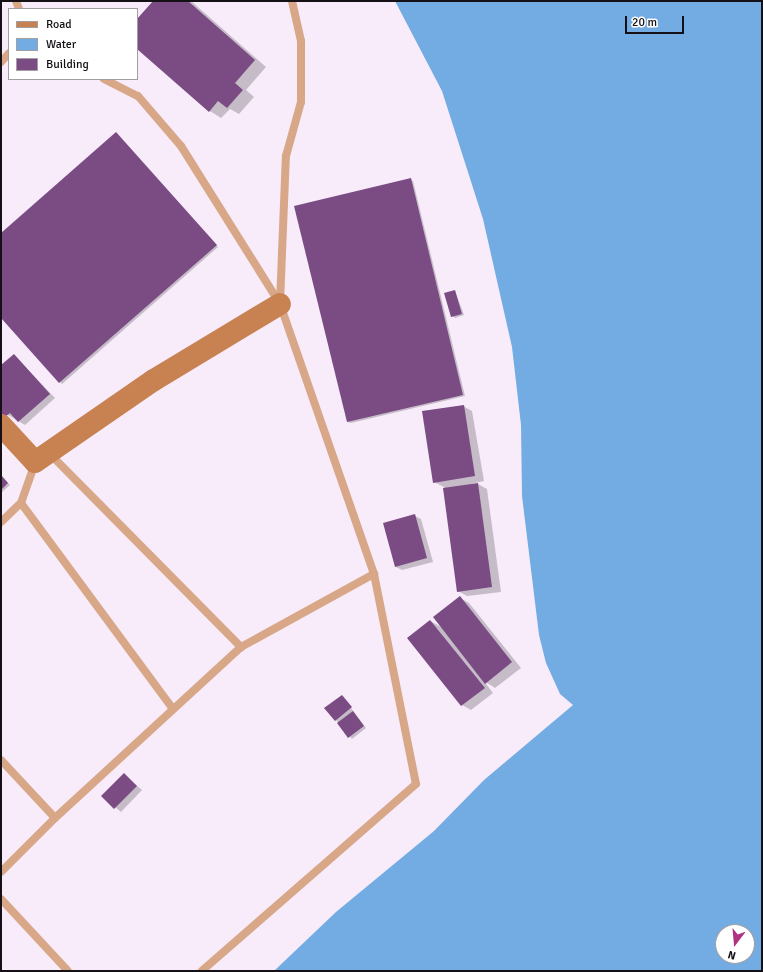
<!DOCTYPE html>
<html>
<head>
<meta charset="utf-8">
<style>
	body { margin:0 }
	#map { position:relative; width:763px; height:972px; overflow:hidden; background:#f8ecfb; font-family:Signika,sans-serif }
	div>[style] { position:absolute }
	.water>* { inset:0; background:#73abe3 }
	.shadow>* { inset:0; background:#0003 }
	.building>* { inset:0; background:#7a4c83 }
	.lane>* { height:8px; margin:-4px; padding:0 4px; transform-origin:4px; border-radius:4px; background:#d8a787 }
	.secondary>* { height:22px; margin:-11px; padding:0 11px; transform-origin:11px; border-radius:11px; background:#c88150 }
	span { translate:-50% -50%; white-space:nowrap; text-align:center; line-height:1.15; -webkit-text-stroke:4px #fff; paint-order:stroke }
	.frame { position:absolute; inset:0; border:2px solid #141015; pointer-events:none }
	.legend { position:absolute; left:8px; top:8px; width:130px; height:72px; box-sizing:border-box; background:#fff; border:1px solid #a19fa1; margin:0; padding:5px 7px; list-style:none; font-size:12px; color:#141015 }
	.legend li { display:flex; align-items:center; gap:8px; height:20px }
	.legend b { width:20px; border:1px solid #a19fa1 }
	.north { position:absolute; left:715px; top:924px; width:40px; height:40px; box-sizing:border-box; background:#fff; border:1px solid #a19fa1; border-radius:50%; rotate:196deg; font-size:11px; font-weight:700; line-height:16px; text-align:center; color:#141015 }
	.north::after { content:''; display:block; margin:auto; width:14px; height:18px; background:#af3383; clip-path:polygon(50% 0,100% 100%,50% 72%,0 100%) }
	.scale { position:absolute; left:625px; top:16px; width:59px; height:18px; box-sizing:border-box; border:2px solid #141015; border-top:0; padding-left:5px; font-size:12px; line-height:14px; white-space:nowrap; color:#141015; -webkit-text-stroke:3px #fff; paint-order:stroke }
</style>
</head>
<body>
<div id="map">
	<div class="water">
		<i style="clip-path:polygon(evenodd,395px 1px,762px 1px,762px 971px,274px 971px,336px 912px,434px 831px,484px 780px,573px 705px,560px 694px,546px 663px,539px 635px,522px 496px,521px 425px,512px 347px,483px 219px,442px 91px,395px 1px,723px 932px,747px 932px,747px 956px,723px 956px,723px 932px)"></i>
	</div>
	<div class="shadow">
		<i style="clip-path:polygon(154px 1px,191px 1px,266px 67px,246px 90px,254px 97px,239px 114px,230px 109px,221px 118px,210px 111px,137px 47px,137px 20px)"></i>
		<i style="clip-path:polygon(116px 133px,218px 247px,62px 384px,1px 317px,1px 234px)"></i>
		<i style="clip-path:polygon(411px 180px,413px 181px,465px 396px,351px 423px,348px 422px)"></i>
		<i style="clip-path:polygon(455px 291px,464px 315px,455px 318px,452px 316px)"></i>
		<i style="clip-path:polygon(14px 355px,55px 398px,25px 425px,1px 411px,1px 367px)"></i>
		<i style="clip-path:polygon(463px 406px,472px 411px,484px 481px,462px 486px,478px 484px,487px 489px,501px 592px,467px 596px,458px 591px,444px 487px,434px 482px)"></i>
		<i style="clip-path:polygon(1px 475px,10px 485px,1px 493px)"></i>
		<i style="clip-path:polygon(415px 516px,421px 519px,433px 562px,402px 570px,396px 567px)"></i>
		<i style="clip-path:polygon(460px 598px,469px 603px,521px 668px,495px 688px,484px 681px,493px 693px,471px 710px,462px 705px,430px 621px,443px 628px)"></i>
		<i style="clip-path:polygon(342px 696px,366px 728px,352px 739px,336px 720px)"></i>
		<i style="clip-path:polygon(124px 775px,142px 790px,121px 812px,102px 796px)"></i>
	</div>
	<div class="building">
		<i style="clip-path:polygon(153px 1px,188px 1px,255px 60px,235px 83px,243px 90px,227px 108px,218px 101px,209px 112px,137px 49px,137px 19px)"></i>
		<i style="clip-path:polygon(116px 132px,217px 245px,59px 383px,1px 318px,1px 233px)"></i>
		<i style="clip-path:polygon(411px 178px,463px 395px,347px 422px,294px 206px)"></i>
		<i style="clip-path:polygon(455px 290px,462px 314px,451px 317px,444px 293px)"></i>
		<i style="clip-path:polygon(14px 354px,50px 394px,18px 422px,10px 413px,5px 417px,1px 413px,1px 365px)"></i>
		<i style="clip-path:polygon(464px 405px,475px 476px,433px 483px,422px 411px)"></i>
		<i style="clip-path:polygon(1px 475px,8px 483px,1px 490px)"></i>
		<i style="clip-path:polygon(478px 483px,492px 587px,457px 592px,443px 488px)"></i>
		<i style="clip-path:polygon(415px 514px,427px 558px,395px 567px,383px 523px)"></i>
		<i style="clip-path:polygon(460px 596px,512px 662px,485px 684px,433px 617px)"></i>
		<i style="clip-path:polygon(430px 620px,485px 688px,461px 706px,407px 638px)"></i>
		<i style="clip-path:polygon(342px 695px,352px 707px,335px 721px,324px 708px)"></i>
		<i style="clip-path:polygon(353px 711px,364px 726px,348px 738px,337px 723px)"></i>
		<i style="clip-path:polygon(124px 773px,137px 786px,114px 809px,101px 796px)"></i>
	</div>
	<div class="lane">
		<i style="left:16px;top:1px;width:9px;rotate:69deg"></i>
		<i style="left:1px;top:62px;width:12px;rotate:-48deg"></i>
		<i style="left:104px;top:79px;width:38px;rotate:27deg"></i>
		<i style="left:138px;top:96px;width:66px;rotate:49.3deg"></i>
		<i style="left:181px;top:146px;width:186px;rotate:57.9deg"></i>
		<i style="left:280px;top:304px;width:286px;rotate:70.8deg"></i>
		<i style="left:374px;top:574px;width:214px;rotate:78.7deg"></i>
		<i style="left:416px;top:784px;width:284px;rotate:138.9deg"></i>
		<i style="left:280px;top:303px;width:147px;rotate:-87.7deg"></i>
		<i style="left:286px;top:156px;width:56px;rotate:-74.5deg"></i>
		<i style="left:301px;top:102px;width:61px;rotate:-90deg"></i>
		<i style="left:301px;top:41px;width:41px;rotate:-102.7deg"></i>
		<i style="left:50px;top:454px;width:272px;rotate:45.3deg"></i>
		<i style="left:21px;top:503px;width:255px;rotate:53.6deg"></i>
		<i style="left:1px;top:522px;width:28px;rotate:-44deg"></i>
		<i style="left:21px;top:503px;width:42px;rotate:-70.7deg"></i>
		<i style="left:1px;top:760px;width:79px;rotate:47deg"></i>
		<i style="left:1px;top:872px;width:76px;rotate:-45deg"></i>
		<i style="left:55px;top:818px;width:253px;rotate:-42.6deg"></i>
		<i style="left:241px;top:647px;width:152px;rotate:-28.8deg"></i>
		<i style="left:1px;top:899px;width:98px;rotate:47.1deg"></i>
	</div>
	<div class="secondary">
		<i style="left:1px;top:425px;width:50px;rotate:47.4deg"></i>
		<i style="left:35px;top:462px;width:145px;rotate:-34.6deg"></i>
		<i style="left:154px;top:380px;width:147px;rotate:-31.1deg"></i>
	</div>
	<div class="frame"></div>
	<ul class="legend">
	<li><b style="height:5px;background:#c88150"></b>Road</li>
	<li><b style="height:11px;background:#73abe3"></b>Water</li>
	<li><b style="height:11px;background:#7a4c83"></b>Building</li>
	</ul>
	<div class="north">N</div>
	<div class="scale">20 m</div>
</div>
</body>
</html>
